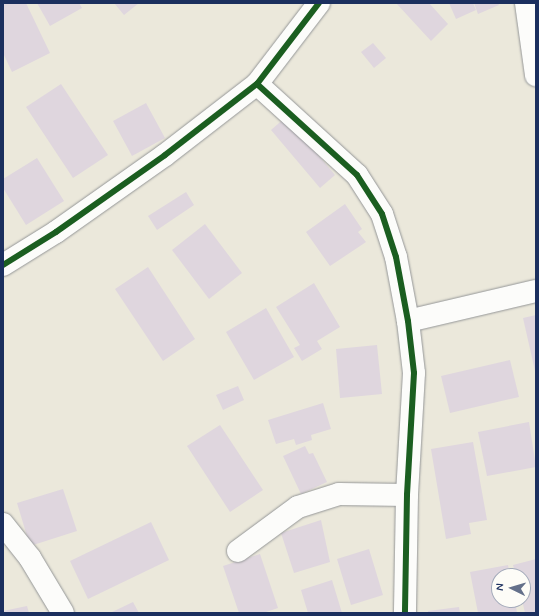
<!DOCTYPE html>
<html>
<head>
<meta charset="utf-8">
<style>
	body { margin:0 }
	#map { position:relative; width:539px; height:616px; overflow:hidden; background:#ebe8db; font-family:Mynerve,sans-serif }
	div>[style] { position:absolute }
	.building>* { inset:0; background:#dfd6de }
	.roads { filter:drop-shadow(0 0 1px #949697) drop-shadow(0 0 1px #949697) }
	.minor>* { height:22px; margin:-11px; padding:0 11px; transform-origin:11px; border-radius:11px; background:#fcfcfa }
	.cycleway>* { height:6px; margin:-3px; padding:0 3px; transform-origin:3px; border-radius:3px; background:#1b5e20 }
	span { translate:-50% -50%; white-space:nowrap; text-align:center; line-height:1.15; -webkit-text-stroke:4px #fdfcf7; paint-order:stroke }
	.frame { position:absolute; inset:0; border:4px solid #1b2f5e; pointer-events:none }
	.north { position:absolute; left:491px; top:568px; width:40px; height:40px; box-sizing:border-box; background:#fdfcf7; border:1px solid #a3aaba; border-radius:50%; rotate:275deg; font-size:11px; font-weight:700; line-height:16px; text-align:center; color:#1b2f5e }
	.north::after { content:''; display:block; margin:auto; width:14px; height:18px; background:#64708a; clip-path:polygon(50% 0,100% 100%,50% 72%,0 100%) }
</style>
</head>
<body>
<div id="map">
	<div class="building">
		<i style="clip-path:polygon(3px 3px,26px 3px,50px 53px,12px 72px,3px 53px)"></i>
		<i style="clip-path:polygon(37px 3px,79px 3px,82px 8px,50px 26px)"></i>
		<i style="clip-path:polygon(114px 3px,139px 3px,124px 15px)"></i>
		<i style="clip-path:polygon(396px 3px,429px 3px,448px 24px,431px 41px)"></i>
		<i style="clip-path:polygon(449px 3px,473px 3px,476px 10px,456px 19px)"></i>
		<i style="clip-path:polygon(474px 3px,498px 3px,499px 5px,478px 14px)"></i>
		<i style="clip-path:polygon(373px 43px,386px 58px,374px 68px,361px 52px)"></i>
		<i style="clip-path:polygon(61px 84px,108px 155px,73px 178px,26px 107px)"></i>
		<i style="clip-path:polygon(146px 103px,165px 138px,132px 156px,113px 121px)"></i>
		<i style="clip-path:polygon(286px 117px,335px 175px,320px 188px,271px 130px)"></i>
		<i style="clip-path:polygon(37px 158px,64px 201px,26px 225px,3px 188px,3px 179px)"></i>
		<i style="clip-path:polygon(186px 192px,194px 205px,157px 230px,148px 216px)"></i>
		<i style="clip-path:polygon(345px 204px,362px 229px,358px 232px,366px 242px,330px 266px,306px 232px)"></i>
		<i style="clip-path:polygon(205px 224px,242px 273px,209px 299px,172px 250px)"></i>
		<i style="clip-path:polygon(148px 267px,195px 339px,163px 361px,115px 289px)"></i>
		<i style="clip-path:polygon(314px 283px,340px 327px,317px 341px,322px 349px,302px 361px,294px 348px,300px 345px,276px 307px)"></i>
		<i style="clip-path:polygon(266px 308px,294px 357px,254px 380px,226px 332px)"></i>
		<i style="clip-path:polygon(536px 315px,536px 371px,535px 371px,523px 318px)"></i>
		<i style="clip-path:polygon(377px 345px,382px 394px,340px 398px,336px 349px)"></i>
		<i style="clip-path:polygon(510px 360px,519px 397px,450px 413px,441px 376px)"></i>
		<i style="clip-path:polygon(238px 386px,244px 400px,223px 410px,216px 395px)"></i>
		<i style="clip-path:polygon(323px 403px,331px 429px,311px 435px,312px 440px,296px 445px,294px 439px,276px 444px,268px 420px)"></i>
		<i style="clip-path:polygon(529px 422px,536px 467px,487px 476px,478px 432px)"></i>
		<i style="clip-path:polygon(220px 425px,263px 490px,230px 512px,187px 446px)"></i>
		<i style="clip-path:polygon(473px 442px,487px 520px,469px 523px,471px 534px,446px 539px,431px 449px)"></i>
		<i style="clip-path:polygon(305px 446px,309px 454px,313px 453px,327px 482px,301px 494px,283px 456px)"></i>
		<i style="clip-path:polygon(63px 489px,77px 531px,30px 546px,17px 503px)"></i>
		<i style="clip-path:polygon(321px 520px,330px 562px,294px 573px,281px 533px)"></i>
		<i style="clip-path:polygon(151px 522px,169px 560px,88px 599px,70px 561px)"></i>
		<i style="clip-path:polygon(369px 549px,383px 595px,351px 605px,337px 559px)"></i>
		<i style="clip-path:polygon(260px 554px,278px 608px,263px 613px,239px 613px,223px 566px)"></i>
		<i style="clip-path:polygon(536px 559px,536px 613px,525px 613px,522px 600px,523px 576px,516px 576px,513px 565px)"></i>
		<i style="clip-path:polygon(508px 565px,510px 576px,499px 576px,499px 600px,515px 600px,517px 613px,478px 613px,470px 572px)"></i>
		<i style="clip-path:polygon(332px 580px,342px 613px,308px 613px,301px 590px)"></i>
		<i style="clip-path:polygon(133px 602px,139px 613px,110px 613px)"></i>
		<i style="clip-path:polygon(27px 606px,29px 613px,3px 613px,3px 611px)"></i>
		<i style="clip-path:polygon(459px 607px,460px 613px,428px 613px,428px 611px)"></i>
	</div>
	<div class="roads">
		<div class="minor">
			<i style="left:526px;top:3px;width:73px;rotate:82.1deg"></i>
			<i style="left:257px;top:84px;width:135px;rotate:42.3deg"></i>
			<i style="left:357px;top:175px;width:46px;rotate:57.3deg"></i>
			<i style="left:382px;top:214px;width:45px;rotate:72deg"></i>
			<i style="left:396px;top:257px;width:65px;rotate:79.4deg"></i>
			<i style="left:408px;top:321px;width:52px;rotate:83.4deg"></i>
			<i style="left:414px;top:373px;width:122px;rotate:93.3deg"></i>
			<i style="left:407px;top:495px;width:118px;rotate:91deg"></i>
			<i style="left:3px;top:265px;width:62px;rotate:-31.9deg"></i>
			<i style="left:56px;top:232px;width:133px;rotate:-35.2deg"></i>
			<i style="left:165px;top:155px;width:116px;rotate:-37.7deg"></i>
			<i style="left:257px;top:84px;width:102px;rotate:-52.6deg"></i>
			<i style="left:408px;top:321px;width:131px;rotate:-13.2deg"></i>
			<i style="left:3px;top:524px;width:43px;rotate:51.5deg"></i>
			<i style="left:30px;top:558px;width:64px;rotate:59deg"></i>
			<i style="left:238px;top:551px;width:74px;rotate:-36.3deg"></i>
			<i style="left:298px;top:507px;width:43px;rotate:-17.6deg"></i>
			<i style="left:339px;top:494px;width:68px;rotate:0.8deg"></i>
		</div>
	</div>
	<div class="cycleway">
		<i style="left:257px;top:84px;width:135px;rotate:42.3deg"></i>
		<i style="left:357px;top:175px;width:46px;rotate:57.3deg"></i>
		<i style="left:382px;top:214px;width:45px;rotate:72deg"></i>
		<i style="left:396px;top:257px;width:65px;rotate:79.4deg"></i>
		<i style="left:408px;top:321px;width:52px;rotate:83.4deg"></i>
		<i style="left:414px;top:373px;width:122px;rotate:93.3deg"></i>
		<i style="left:407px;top:495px;width:118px;rotate:91deg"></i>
		<i style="left:3px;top:265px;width:62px;rotate:-31.9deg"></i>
		<i style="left:56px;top:232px;width:133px;rotate:-35.2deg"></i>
		<i style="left:165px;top:155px;width:116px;rotate:-37.7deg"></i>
		<i style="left:257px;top:84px;width:102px;rotate:-52.6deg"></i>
	</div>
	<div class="frame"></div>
	<div class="north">N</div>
</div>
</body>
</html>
